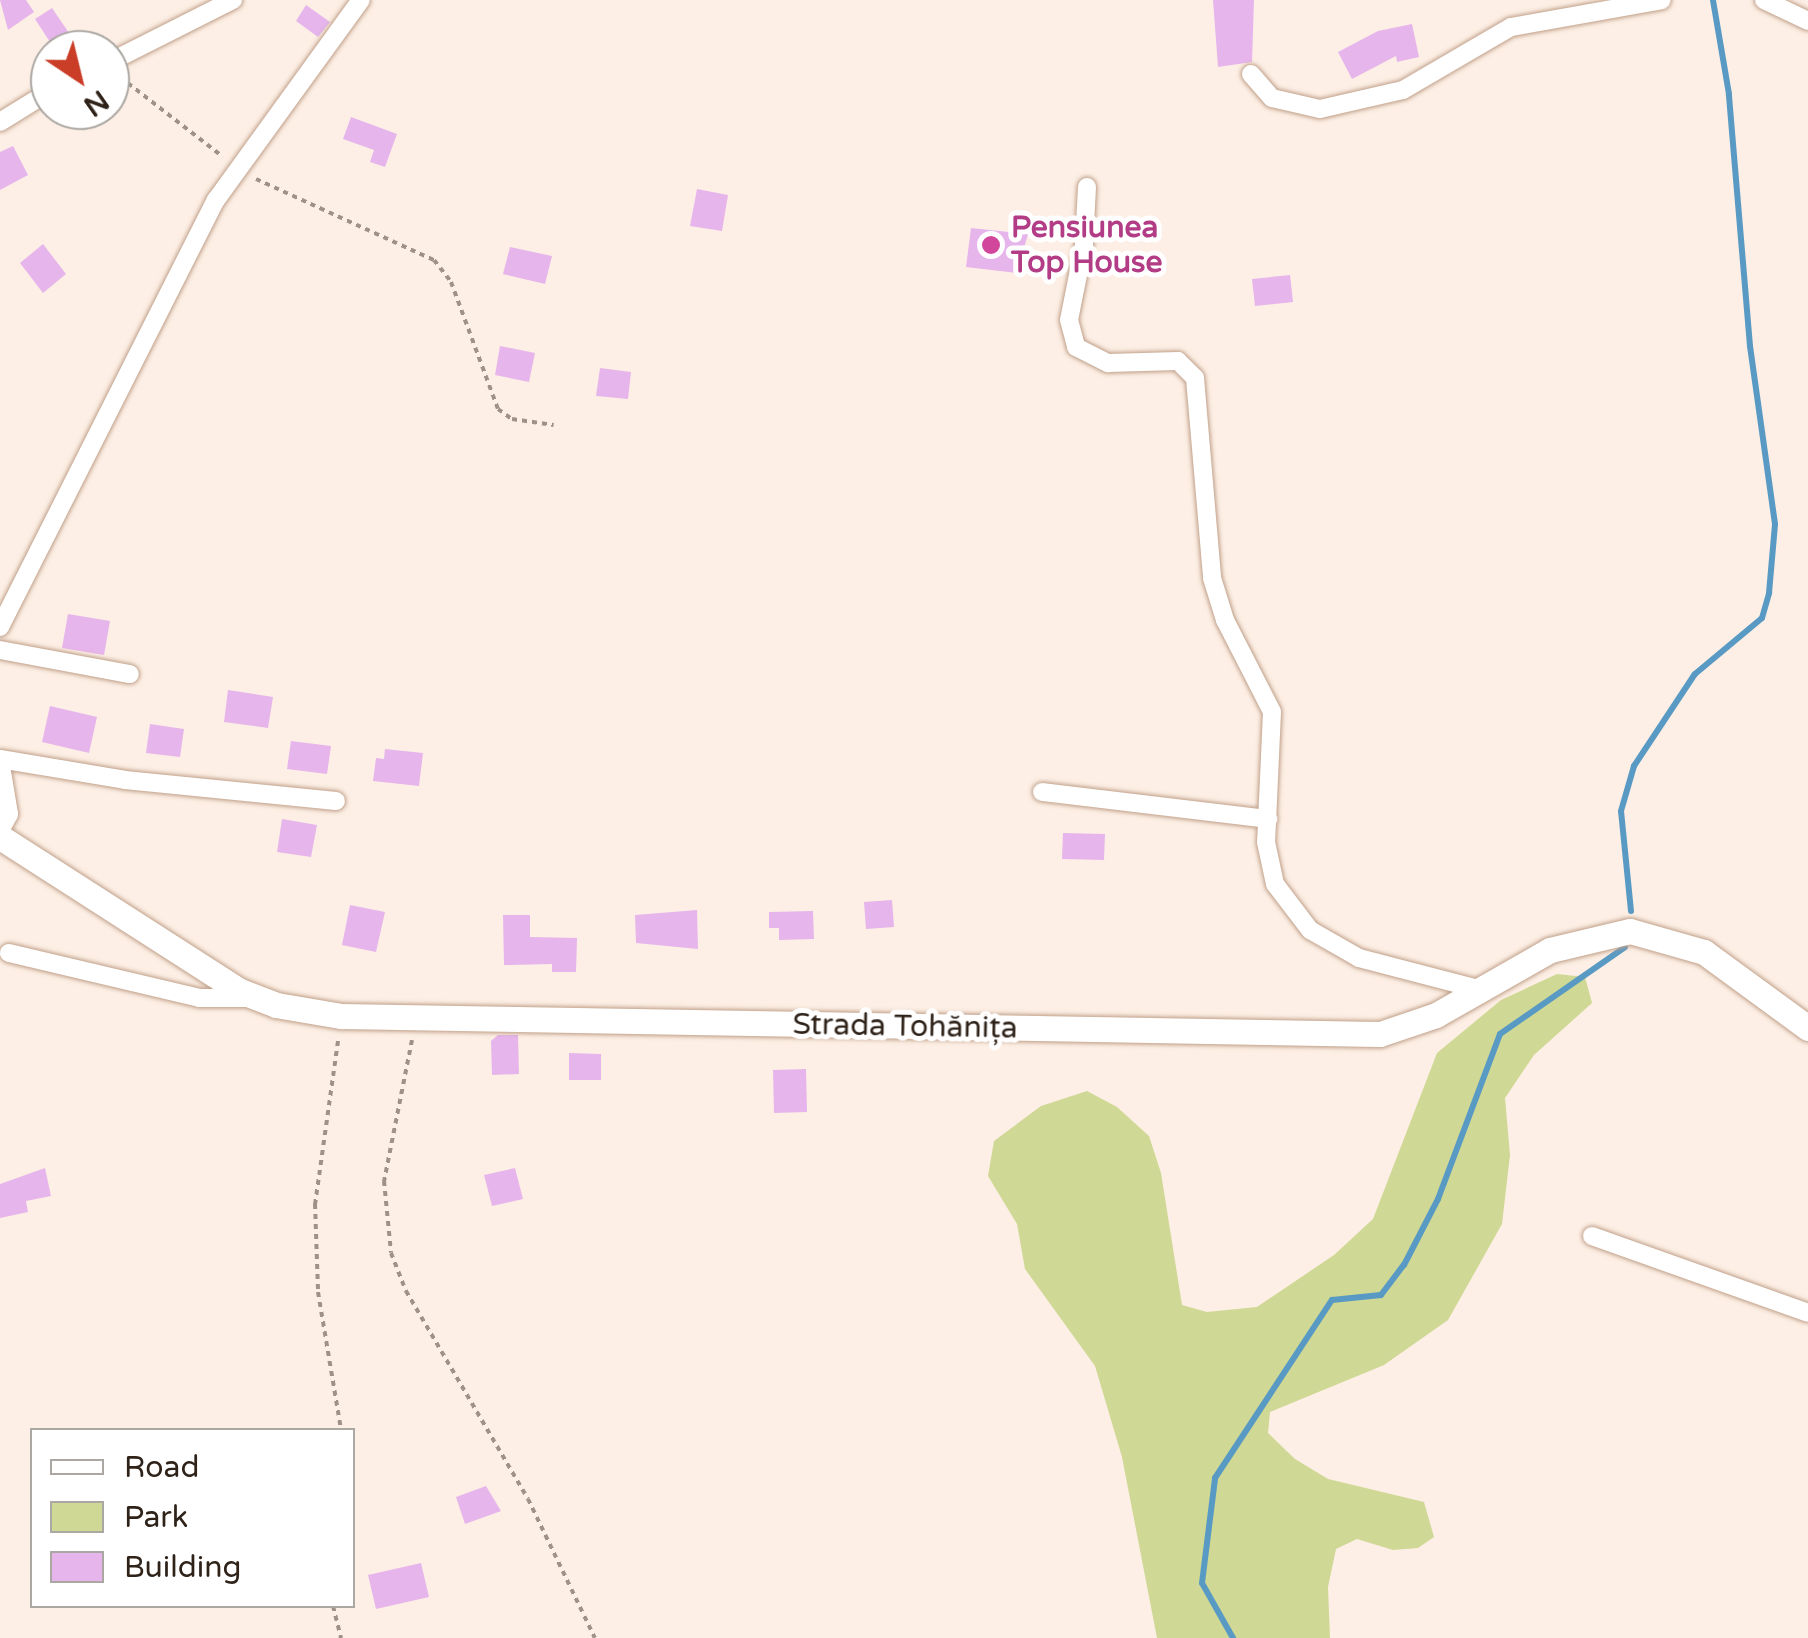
<!DOCTYPE html>
<html>
<head>
<meta charset="utf-8">
<style>
	body { margin:0 }
	#map { position:relative; width:1808px; height:1638px; overflow:hidden; background:#fdefe5; font-family:"Varela Round",sans-serif }
	div>[style] { position:absolute }
	.green>* { inset:0; background:#cfd894 }
	.stream>* { height:6px; margin:-3px; padding:0 3px; transform-origin:3px; border-radius:3px; background:#599ac4 }
	.building>* { inset:0; background:#e6b5ec }
	.path>* { height:4px; margin-top:-2px; transform-origin:0; background:repeating-linear-gradient(90deg,#9e9188 0 5px,transparent 0 10px) }
	.roads { filter:drop-shadow(0 0 2px #c0a089) drop-shadow(0 0 2px #c0a089) }
	.minor>* { height:18px; margin:-9px; padding:0 9px; transform-origin:9px; border-radius:9px; background:#fff }
	.secondary>* { height:25px; margin:-12.5px; padding:0 12.5px; transform-origin:12.5px; border-radius:12.5px; background:#fff }
	.dots>* { width:28px; height:28px; translate:-50% -50%; box-sizing:border-box; border:5px solid #fff; border-radius:50% }
	span { translate:-50% -50%; white-space:nowrap; text-align:center; line-height:1.15; -webkit-text-stroke:10px #fff; paint-order:stroke }
	.hotel-label { font-size:30px; color:#b23c85; font-weight:700 }
	.left { translate:0 -50%; text-align:left }
	.street-label { font-size:30px; color:#2e2219 }
	.legend { position:absolute; left:30px; top:1428px; width:325px; height:180px; box-sizing:border-box; background:#fff; border:2px solid #aba7a3; margin:0; padding:12px 18px; list-style:none; font-size:30px; color:#2e2219 }
	.legend li { display:flex; align-items:center; gap:20px; height:50px }
	.legend b { width:50px; border:2px solid #aba7a3 }
	.north { position:absolute; left:30px; top:30px; width:100px; height:100px; box-sizing:border-box; background:#fff; border:2px solid #aba7a3; border-radius:50%; rotate:145deg; font-size:28px; font-weight:700; line-height:40px; text-align:center; color:#2e2219 }
	.north::after { content:''; display:block; margin:auto; width:35px; height:45px; background:#ca3e28; clip-path:polygon(50% 0,100% 100%,50% 72%,0 100%) }
</style>
</head>
<body>
<div id="map">
	<div class="green">
		<i style="clip-path:polygon(1557px 974px,1585px 977px,1592px 1003px,1534px 1055px,1505px 1098px,1510px 1155px,1502px 1224px,1448px 1320px,1384px 1365px,1270px 1412px,1268px 1433px,1295px 1459px,1328px 1479px,1424px 1502px,1434px 1537px,1418px 1548px,1393px 1550px,1357px 1539px,1336px 1549px,1328px 1587px,1330px 1638px,1157px 1638px,1122px 1457px,1095px 1366px,1025px 1269px,1017px 1224px,988px 1176px,994px 1141px,1041px 1106px,1087px 1091px,1117px 1107px,1149px 1136px,1161px 1173px,1182px 1305px,1207px 1312px,1257px 1307px,1334px 1255px,1373px 1219px,1437px 1053px,1501px 1000px)"></i>
	</div>
	<div class="stream">
		<i style="left:1631px;top:911px;width:100px;rotate:-95.7deg"></i>
		<i style="left:1621px;top:811px;width:47px;rotate:-73.9deg"></i>
		<i style="left:1634px;top:766px;width:110px;rotate:-56.5deg"></i>
		<i style="left:1695px;top:674px;width:87px;rotate:-39.9deg"></i>
		<i style="left:1762px;top:618px;width:26px;rotate:-74deg"></i>
		<i style="left:1769px;top:593px;width:69px;rotate:-85deg"></i>
		<i style="left:1775px;top:524px;width:180px;rotate:-98deg"></i>
		<i style="left:1750px;top:346px;width:253px;rotate:-94.8deg"></i>
		<i style="left:1729px;top:94px;width:95px;rotate:-99.7deg"></i>
		<i style="left:1233px;top:1638px;width:63px;rotate:-119.4deg"></i>
		<i style="left:1202px;top:1583px;width:106px;rotate:-82.9deg"></i>
		<i style="left:1215px;top:1478px;width:213px;rotate:-56.7deg"></i>
		<i style="left:1332px;top:1300px;width:49px;rotate:-5.8deg"></i>
		<i style="left:1381px;top:1295px;width:38px;rotate:-53deg"></i>
		<i style="left:1404px;top:1265px;width:74px;rotate:-62.7deg"></i>
		<i style="left:1438px;top:1199px;width:176px;rotate:-69.4deg"></i>
		<i style="left:1500px;top:1034px;width:152px;rotate:-34.8deg"></i>
	</div>
	<div class="building">
		<i style="clip-path:polygon(0 0,26px 0,34px 12px,8px 30px)"></i>
		<i style="clip-path:polygon(1213px 0,1254px 0,1252px 62px,1218px 67px)"></i>
		<i style="clip-path:polygon(306px 5px,330px 22px,318px 37px,296px 21px)"></i>
		<i style="clip-path:polygon(52px 8px,69px 33px,52px 45px,35px 19px)"></i>
		<i style="clip-path:polygon(1412px 24px,1419px 57px,1397px 62px,1396px 56px,1352px 79px,1338px 52px,1378px 31px)"></i>
		<i style="clip-path:polygon(351px 117px,397px 134px,385px 167px,370px 162px,374px 150px,343px 139px)"></i>
		<i style="clip-path:polygon(13px 146px,28px 175px,0 190px,0 152px)"></i>
		<i style="clip-path:polygon(697px 189px,728px 195px,722px 231px,690px 226px)"></i>
		<i style="clip-path:polygon(971px 228px,1028px 234px,1017px 273px,966px 267px)"></i>
		<i style="clip-path:polygon(43px 244px,66px 274px,43px 293px,20px 263px)"></i>
		<i style="clip-path:polygon(510px 247px,552px 256px,545px 284px,503px 274px)"></i>
		<i style="clip-path:polygon(1290px 275px,1293px 302px,1255px 306px,1252px 279px)"></i>
		<i style="clip-path:polygon(500px 346px,535px 353px,529px 382px,495px 375px)"></i>
		<i style="clip-path:polygon(600px 368px,631px 372px,628px 399px,596px 396px)"></i>
		<i style="clip-path:polygon(68px 614px,110px 621px,104px 655px,62px 648px)"></i>
		<i style="clip-path:polygon(228px 690px,273px 697px,268px 728px,224px 722px)"></i>
		<i style="clip-path:polygon(50px 706px,97px 717px,89px 753px,42px 742px)"></i>
		<i style="clip-path:polygon(150px 724px,184px 729px,180px 757px,146px 753px)"></i>
		<i style="clip-path:polygon(291px 741px,331px 746px,327px 774px,287px 769px)"></i>
		<i style="clip-path:polygon(385px 749px,423px 753px,419px 786px,373px 781px,376px 758px,384px 759px)"></i>
		<i style="clip-path:polygon(282px 819px,317px 825px,311px 857px,277px 852px)"></i>
		<i style="clip-path:polygon(1063px 833px,1105px 834px,1104px 860px,1062px 859px)"></i>
		<i style="clip-path:polygon(892px 900px,894px 927px,866px 929px,864px 902px)"></i>
		<i style="clip-path:polygon(350px 905px,385px 912px,376px 952px,342px 945px)"></i>
		<i style="clip-path:polygon(697px 910px,698px 949px,636px 943px,635px 915px)"></i>
		<i style="clip-path:polygon(813px 911px,814px 939px,779px 940px,779px 928px,769px 928px,769px 912px)"></i>
		<i style="clip-path:polygon(503px 915px,530px 915px,530px 937px,577px 938px,576px 972px,552px 972px,552px 964px,504px 965px)"></i>
		<i style="clip-path:polygon(498px 1035px,518px 1035px,519px 1074px,492px 1075px,491px 1041px)"></i>
		<i style="clip-path:polygon(569px 1053px,601px 1054px,601px 1080px,569px 1080px)"></i>
		<i style="clip-path:polygon(806px 1069px,807px 1112px,774px 1113px,773px 1070px)"></i>
		<i style="clip-path:polygon(45px 1168px,51px 1196px,26px 1201px,28px 1212px,0 1218px,0 1184px)"></i>
		<i style="clip-path:polygon(515px 1168px,523px 1199px,492px 1206px,484px 1175px)"></i>
		<i style="clip-path:polygon(486px 1486px,501px 1511px,465px 1524px,456px 1497px)"></i>
		<i style="clip-path:polygon(421px 1563px,429px 1597px,376px 1609px,368px 1575px)"></i>
	</div>
	<div class="path">
		<i style="left:120px;top:77px;width:130px;rotate:37.8deg"></i>
		<i style="left:256px;top:179px;width:196px;rotate:24.5deg"></i>
		<i style="left:434px;top:260px;width:28px;rotate:52deg"></i>
		<i style="left:451px;top:282px;width:135px;rotate:69.7deg"></i>
		<i style="left:498px;top:409px;width:17px;rotate:36deg"></i>
		<i style="left:512px;top:419px;width:42px;rotate:8.1deg"></i>
		<i style="left:412px;top:1040px;width:144px;rotate:101.2deg"></i>
		<i style="left:384px;top:1181px;width:72px;rotate:84.4deg"></i>
		<i style="left:391px;top:1253px;width:41px;rotate:68.5deg"></i>
		<i style="left:406px;top:1291px;width:241px;rotate:59.6deg"></i>
		<i style="left:528px;top:1499px;width:154px;rotate:64.3deg"></i>
		<i style="left:338px;top:1041px;width:165px;rotate:98deg"></i>
		<i style="left:315px;top:1204px;width:88px;rotate:88deg"></i>
		<i style="left:318px;top:1292px;width:140px;rotate:80.5deg"></i>
		<i style="left:333px;top:1606px;width:33px;rotate:76deg"></i>
	</div>
	<div class="roads">
		<div class="minor">
			<i style="left:1764px;top:0;width:49px;rotate:25.5deg"></i>
			<i style="left:110px;top:62px;width:138px;rotate:-26.8deg"></i>
			<i style="left:1251px;top:74px;width:32px;rotate:49deg"></i>
			<i style="left:1272px;top:98px;width:49px;rotate:12.9deg"></i>
			<i style="left:1320px;top:109px;width:85px;rotate:-12.9deg"></i>
			<i style="left:1403px;top:90px;width:125px;rotate:-30.3deg"></i>
			<i style="left:1511px;top:27px;width:153px;rotate:-10.1deg"></i>
			<i style="left:0;top:122px;width:59px;rotate:-31.8deg"></i>
			<i style="left:1087px;top:187px;width:58px;rotate:93deg"></i>
			<i style="left:1084px;top:245px;width:76px;rotate:101.3deg"></i>
			<i style="left:1069px;top:320px;width:28px;rotate:75deg"></i>
			<i style="left:1076px;top:347px;width:36px;rotate:27deg"></i>
			<i style="left:1108px;top:363px;width:70px;rotate:-1.6deg"></i>
			<i style="left:1178px;top:361px;width:24px;rotate:45deg"></i>
			<i style="left:1195px;top:378px;width:201px;rotate:85.1deg"></i>
			<i style="left:1212px;top:578px;width:44px;rotate:72.8deg"></i>
			<i style="left:1225px;top:620px;width:103px;rotate:62.9deg"></i>
			<i style="left:1272px;top:712px;width:130px;rotate:92.6deg"></i>
			<i style="left:1266px;top:842px;width:43px;rotate:77.9deg"></i>
			<i style="left:1275px;top:884px;width:58px;rotate:52.7deg"></i>
			<i style="left:1310px;top:930px;width:56px;rotate:29.7deg"></i>
			<i style="left:1359px;top:958px;width:123px;rotate:14.6deg"></i>
			<i style="left:0;top:627px;width:479px;rotate:-63.2deg"></i>
			<i style="left:216px;top:200px;width:247px;rotate:-54.1deg"></i>
			<i style="left:0;top:650px;width:132px;rotate:10.5deg"></i>
			<i style="left:0;top:759px;width:127px;rotate:9.5deg"></i>
			<i style="left:125px;top:780px;width:212px;rotate:5.7deg"></i>
			<i style="left:0;top:760px;width:55px;rotate:80.5deg"></i>
			<i style="left:9px;top:814px;width:19px;rotate:118deg"></i>
			<i style="left:1042px;top:792px;width:228px;rotate:6.8deg"></i>
			<i style="left:9px;top:953px;width:195px;rotate:13.3deg"></i>
			<i style="left:199px;top:998px;width:54px"></i>
			<i style="left:1592px;top:1236px;width:229px;rotate:19.6deg"></i>
		</div>
		<div class="secondary">
			<i style="left:0;top:837px;width:285px;rotate:32.7deg"></i>
			<i style="left:240px;top:991px;width:39px;rotate:21deg"></i>
			<i style="left:276px;top:1005px;width:66px;rotate:9.6deg"></i>
			<i style="left:341px;top:1016px;width:1039px;rotate:0.99deg"></i>
			<i style="left:1380px;top:1034px;width:59px;rotate:-18.7deg"></i>
			<i style="left:1436px;top:1015px;width:131px;rotate:-29.7deg"></i>
			<i style="left:1550px;top:950px;width:82px;rotate:-13.4deg"></i>
			<i style="left:1630px;top:931px;width:77px;rotate:15.8deg"></i>
			<i style="left:1704px;top:952px;width:129px;rotate:36.2deg"></i>
		</div>
	</div>
	<div class="dots">
		<i style="left:991px;top:245px;background:#d1479c"></i>
	</div>
	<div class="hotel-label">
		<span class="left" style="left:1011px;top:245px">Pensiunea<br>Top House</span>
	</div>
	<div class="street-label">
		<span style="left:905px;top:1027px;rotate:1deg">Strada Tohănița</span>
	</div>
	<ul class="legend">
	<li><b style="height:12px;background:#fff"></b>Road</li>
	<li><b style="height:28px;background:#cfd894"></b>Park</li>
	<li><b style="height:28px;background:#e6b5ec"></b>Building</li>
	</ul>
	<div class="north">N</div>
</div>
</body>
</html>
